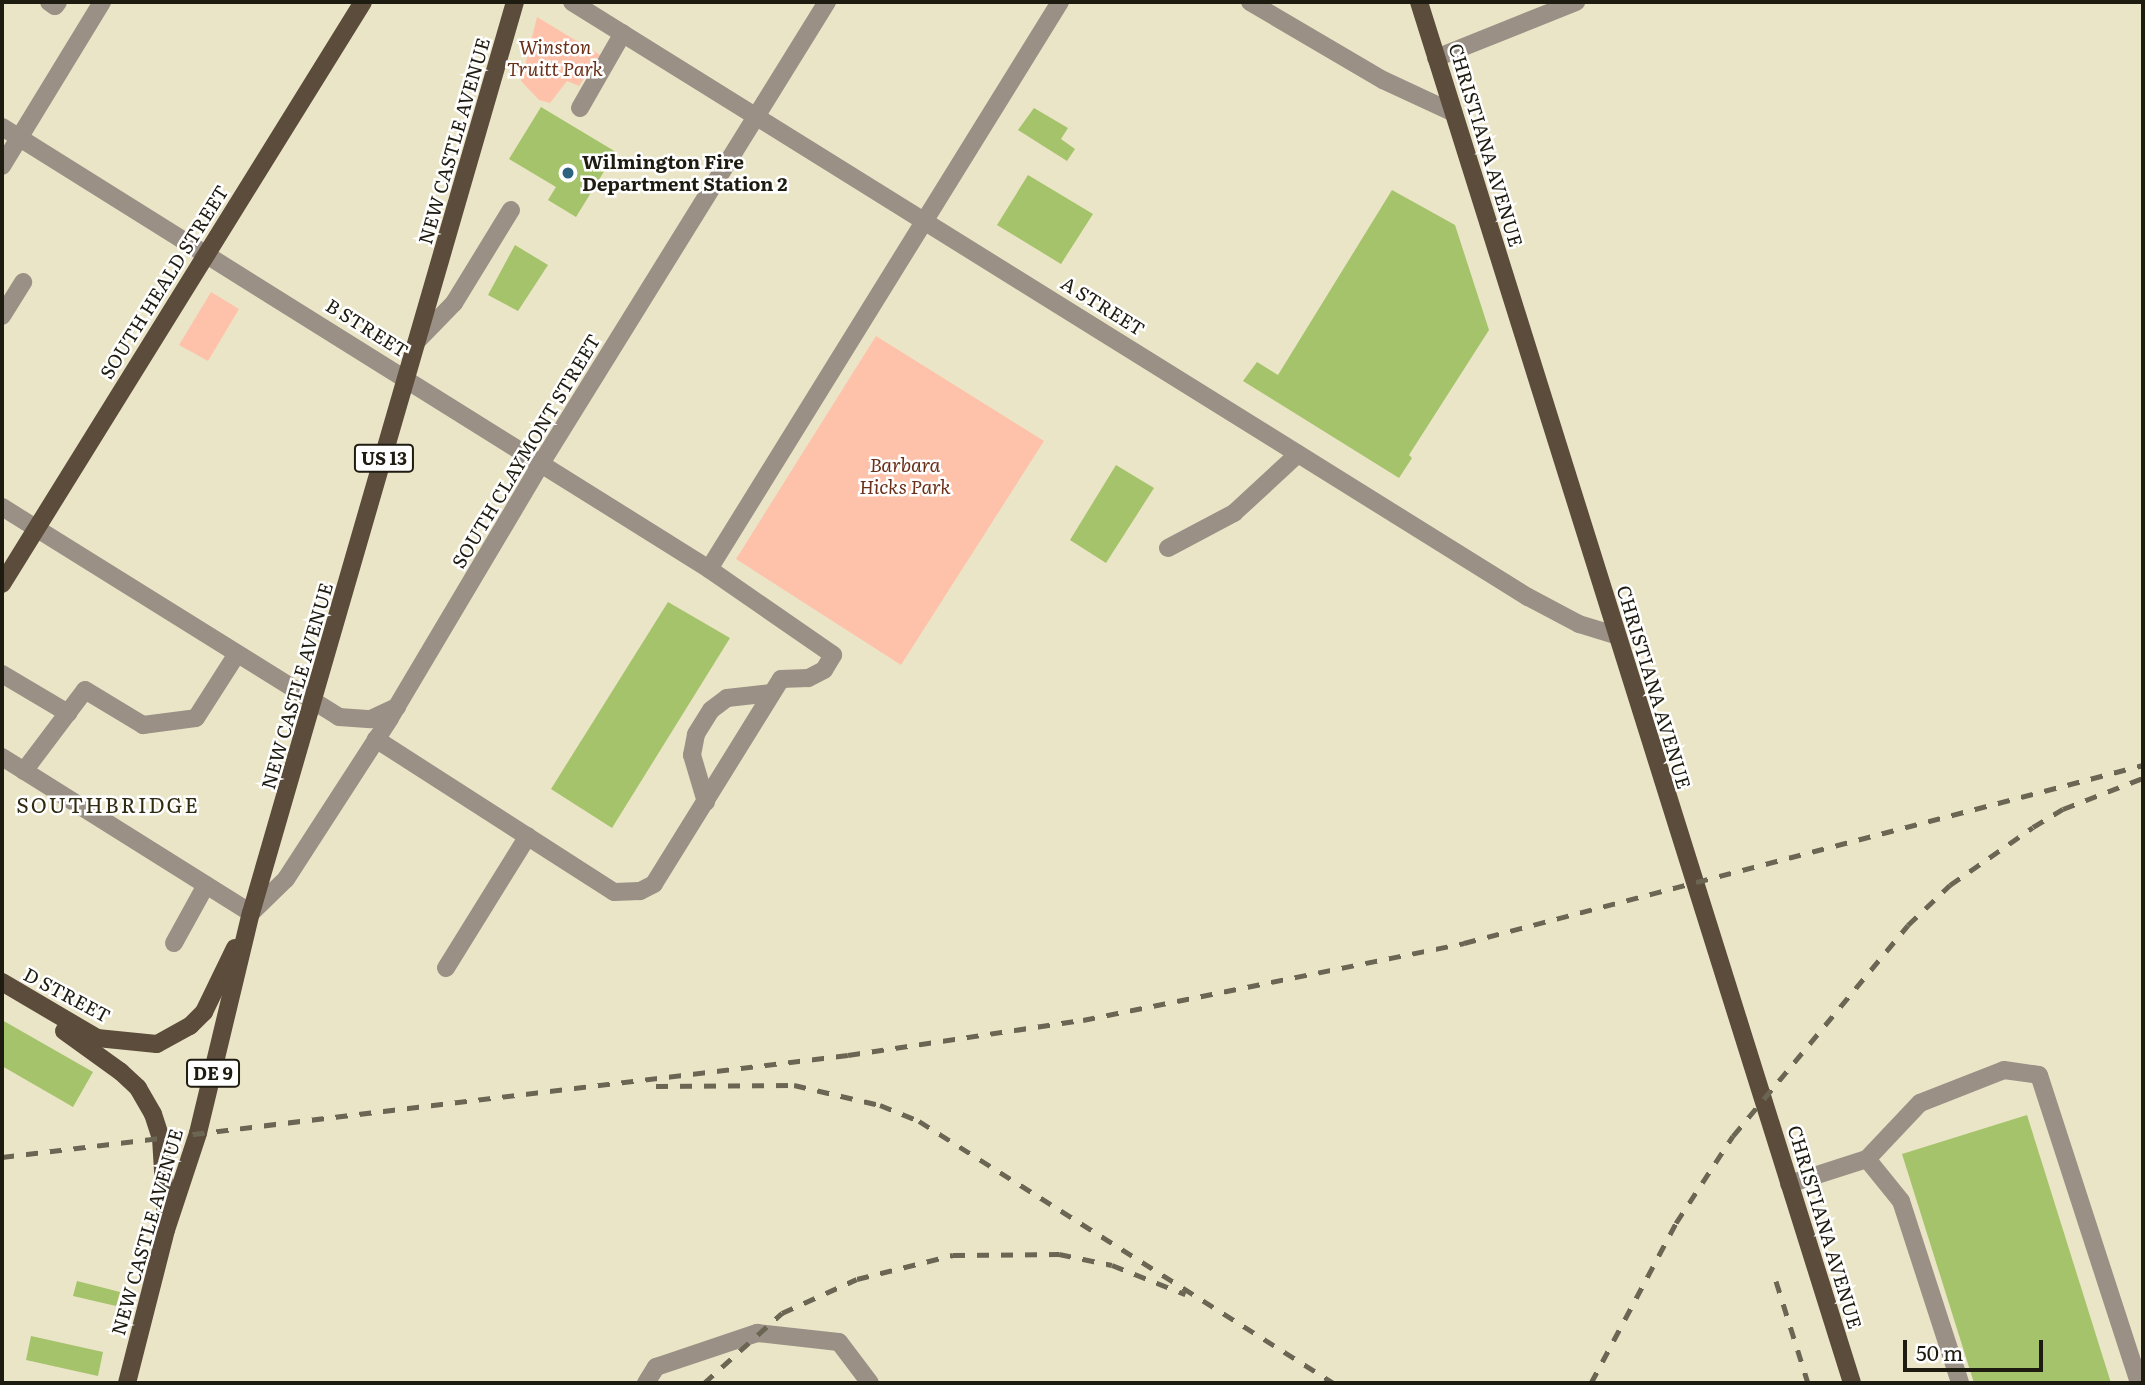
<!DOCTYPE html>
<html>
<head>
<meta charset="utf-8">
<style>
	body { margin:0 }
	#map { position:relative; width:2145px; height:1385px; overflow:hidden; background:#ebe5c7; font-family:Literata,serif }
	div>[style] { position:absolute }
	.green>* { inset:0; background:#fec2aa }
	.building>* { inset:0; background:#a4c36a }
	.minor>* { height:18px; margin:-9px; padding:0 9px; transform-origin:9px; border-radius:9px; background:#9a9086 }
	.major>* { height:18px; margin:-9px; padding:0 9px; transform-origin:9px; border-radius:9px; background:#5c4c3b }
	.rail>* { height:5px; margin-top:-2.5px; transform-origin:0; background:repeating-linear-gradient(90deg,#6b6654 0 12px,transparent 0 24px) }
	.dots>* { width:19px; height:19px; translate:-50% -50%; box-sizing:border-box; border:4px solid #fff; border-radius:50% }
	span { translate:-50% -50%; white-space:nowrap; text-align:center; line-height:1.15; -webkit-text-stroke:5px #fff; paint-order:stroke }
	.shield-label span { padding:2px 5px; background:#fff; border:2px solid; border-radius:5px; -webkit-text-stroke-width:0 }
	.shield-label { font-size:18px; color:#1e1b10; font-weight:700 }
	.park-label { font-size:19px; color:#6a3018; font-style:italic }
	.street-label { font-size:19px; color:#1e1b10 }
	.poi-label { font-size:19px; color:#1e1b10; font-weight:700 }
	.left { translate:0 -50%; text-align:left }
	.neighbourhood-label { font-size:21px; color:#302a11; letter-spacing:2px }
	.frame { position:absolute; inset:0; border:4px solid #1e1b10; pointer-events:none }
	.scale { position:absolute; left:1903px; top:1340px; width:140px; height:32px; box-sizing:border-box; border:4px solid #1e1b10; border-top:0; padding-left:9px; font-size:21px; line-height:24px; white-space:nowrap; color:#1e1b10; -webkit-text-stroke:5px #fff; paint-order:stroke }
</style>
</head>
<body>
<div id="map">
	<div class="green">
		<i style="clip-path:polygon(537px 17px,600px 55px,579px 86px,567px 81px,550px 103px,539px 100px,521px 81px)"></i>
		<i style="clip-path:polygon(211px 292px,239px 309px,208px 361px,179px 345px)"></i>
		<i style="clip-path:polygon(876px 336px,1044px 441px,901px 665px,736px 559px)"></i>
	</div>
	<div class="building">
		<i style="clip-path:polygon(541px 107px,616px 152px,576px 217px,548px 200px,556px 187px,509px 159px)"></i>
		<i style="clip-path:polygon(1034px 108px,1068px 128px,1061px 139px,1075px 149px,1067px 161px,1018px 130px)"></i>
		<i style="clip-path:polygon(1028px 175px,1093px 214px,1061px 264px,997px 225px)"></i>
		<i style="clip-path:polygon(1392px 190px,1455px 225px,1489px 330px,1409px 455px,1412px 458px,1399px 478px,1243px 381px,1257px 362px,1278px 375px)"></i>
		<i style="clip-path:polygon(515px 245px,548px 265px,518px 311px,488px 295px)"></i>
		<i style="clip-path:polygon(1116px 465px,1154px 488px,1106px 563px,1070px 540px)"></i>
		<i style="clip-path:polygon(668px 602px,730px 638px,612px 828px,551px 789px)"></i>
		<i style="clip-path:polygon(2px 1020px,93px 1072px,73px 1107px,2px 1066px)"></i>
		<i style="clip-path:polygon(2027px 1115px,2111px 1383px,1974px 1383px,1902px 1154px)"></i>
		<i style="clip-path:polygon(77px 1281px,120px 1292px,116px 1306px,73px 1296px)"></i>
		<i style="clip-path:polygon(31px 1336px,103px 1352px,98px 1376px,26px 1360px)"></i>
	</div>
	<div class="minor">
		<i style="left:49px;top:2px;width:7px;rotate:34deg"></i>
		<i style="left:55px;top:6px;width:5px;rotate:-53deg"></i>
		<i style="left:572px;top:2px;width:1126px;rotate:31.9deg"></i>
		<i style="left:1528px;top:597px;width:58px;rotate:27.9deg"></i>
		<i style="left:1579px;top:624px;width:39px;rotate:17deg"></i>
		<i style="left:1250px;top:2px;width:154px;rotate:30.4deg"></i>
		<i style="left:1383px;top:80px;width:78px;rotate:24.9deg"></i>
		<i style="left:1436px;top:58px;width:151px;rotate:-21.8deg"></i>
		<i style="left:580px;top:108px;width:86px;rotate:-60.2deg"></i>
		<i style="left:2px;top:127px;width:834px;rotate:32.01deg"></i>
		<i style="left:709px;top:569px;width:151px;rotate:34.7deg"></i>
		<i style="left:833px;top:655px;width:17px;rotate:121deg"></i>
		<i style="left:824px;top:670px;width:18px;rotate:153deg"></i>
		<i style="left:808px;top:678px;width:27px;rotate:178deg"></i>
		<i style="left:781px;top:679px;width:241px;rotate:121.8deg"></i>
		<i style="left:654px;top:884px;width:16px;rotate:153deg"></i>
		<i style="left:640px;top:891px;width:26px;rotate:178deg"></i>
		<i style="left:614px;top:892px;width:283px;rotate:-147.3deg"></i>
		<i style="left:2px;top:166px;width:192px;rotate:-58.6deg"></i>
		<i style="left:2px;top:316px;width:40px;rotate:-58deg"></i>
		<i style="left:418px;top:340px;width:52px;rotate:-45.8deg"></i>
		<i style="left:454px;top:303px;width:109px;rotate:-58.5deg"></i>
		<i style="left:2px;top:507px;width:397px;rotate:31.9deg"></i>
		<i style="left:339px;top:717px;width:32px;rotate:4deg"></i>
		<i style="left:371px;top:719px;width:29px;rotate:-25deg"></i>
		<i style="left:1168px;top:548px;width:75px;rotate:-27.9deg"></i>
		<i style="left:1234px;top:513px;width:87px;rotate:-42.7deg"></i>
		<i style="left:709px;top:569px;width:667px;rotate:-58.24deg"></i>
		<i style="left:2px;top:674px;width:77px;rotate:30.6deg"></i>
		<i style="left:2px;top:757px;width:294px;rotate:32.1deg"></i>
		<i style="left:251px;top:913px;width:49px;rotate:-44.2deg"></i>
		<i style="left:286px;top:879px;width:192px;rotate:-57.1deg"></i>
		<i style="left:390px;top:718px;width:294px;rotate:-59.3deg"></i>
		<i style="left:540px;top:465px;width:545px;rotate:-58.21deg"></i>
		<i style="left:24px;top:771px;width:101px;rotate:-53deg"></i>
		<i style="left:85px;top:690px;width:68px;rotate:31.1deg"></i>
		<i style="left:143px;top:725px;width:53px;rotate:-7.5deg"></i>
		<i style="left:196px;top:718px;width:76px;rotate:-57.4deg"></i>
		<i style="left:706px;top:802px;width:49px;rotate:-106.6deg"></i>
		<i style="left:692px;top:755px;width:21px;rotate:-79deg"></i>
		<i style="left:696px;top:734px;width:28px;rotate:-58deg"></i>
		<i style="left:711px;top:710px;width:20px;rotate:-37deg"></i>
		<i style="left:727px;top:698px;width:45px;rotate:-6.3deg"></i>
		<i style="left:174px;top:943px;width:66px;rotate:-61.1deg"></i>
		<i style="left:446px;top:968px;width:155px;rotate:-58.2deg"></i>
		<i style="left:1867px;top:1159px;width:77px;rotate:-46.6deg"></i>
		<i style="left:1920px;top:1103px;width:90px;rotate:-21.4deg"></i>
		<i style="left:2004px;top:1070px;width:35px;rotate:8deg"></i>
		<i style="left:2039px;top:1075px;width:324px;rotate:72deg"></i>
		<i style="left:1789px;top:1184px;width:82px;rotate:-17.8deg"></i>
		<i style="left:1867px;top:1159px;width:54px;rotate:51deg"></i>
		<i style="left:1901px;top:1201px;width:191px;rotate:72deg"></i>
		<i style="left:646px;top:1383px;width:19px;rotate:-58deg"></i>
		<i style="left:656px;top:1367px;width:107px;rotate:-18.6deg"></i>
		<i style="left:757px;top:1333px;width:82px;rotate:6.3deg"></i>
		<i style="left:839px;top:1342px;width:51px;rotate:52.9deg"></i>
	</div>
	<div class="major">
		<i style="left:1419px;top:2px;width:1447px;rotate:72.59deg"></i>
		<i style="left:2px;top:584px;width:685px;rotate:-58.19deg"></i>
		<i style="left:2px;top:982px;width:110px;rotate:30.5deg"></i>
		<i style="left:97px;top:1038px;width:60px;rotate:5.7deg"></i>
		<i style="left:157px;top:1044px;width:38px;rotate:-29deg"></i>
		<i style="left:190px;top:1026px;width:20px;rotate:-45deg"></i>
		<i style="left:204px;top:1012px;width:71px;rotate:-64.2deg"></i>
		<i style="left:64px;top:1031px;width:70px;rotate:35.7deg"></i>
		<i style="left:121px;top:1072px;width:23px;rotate:43deg"></i>
		<i style="left:138px;top:1088px;width:30px;rotate:60deg"></i>
		<i style="left:153px;top:1114px;width:25px;rotate:72deg"></i>
		<i style="left:161px;top:1138px;width:82px;rotate:86.5deg"></i>
		<i style="left:127px;top:1383px;width:158px;rotate:-75.7deg"></i>
		<i style="left:166px;top:1230px;width:102px;rotate:-71.7deg"></i>
		<i style="left:198px;top:1133px;width:226px;rotate:-76.5deg"></i>
		<i style="left:251px;top:913px;width:948px;rotate:-73.84deg"></i>
	</div>
	<div class="rail">
		<i style="left:656px;top:1086px;width:138px;rotate:-0.4deg"></i>
		<i style="left:794px;top:1085px;width:88px;rotate:13.1deg"></i>
		<i style="left:880px;top:1105px;width:42px;rotate:22.3deg"></i>
		<i style="left:919px;top:1121px;width:491px;rotate:32.3deg"></i>
		<i style="left:2px;top:1157px;width:852px;rotate:-6.87deg"></i>
		<i style="left:848px;top:1055px;width:238px;rotate:-8.5deg"></i>
		<i style="left:1083px;top:1020px;width:389px;rotate:-11.4deg"></i>
		<i style="left:1464px;top:943px;width:702px;rotate:-14.69deg"></i>
		<i style="left:1776px;top:1281px;width:107px;rotate:72.6deg"></i>
		<i style="left:704px;top:1383px;width:105px;rotate:-41.9deg"></i>
		<i style="left:782px;top:1313px;width:82px;rotate:-24.4deg"></i>
		<i style="left:857px;top:1279px;width:99px;rotate:-14deg"></i>
		<i style="left:953px;top:1255px;width:106px;rotate:-0.5deg"></i>
		<i style="left:1059px;top:1254px;width:54px;rotate:11.7deg"></i>
		<i style="left:1112px;top:1265px;width:79px;rotate:21.7deg"></i>
		<i style="left:1591px;top:1383px;width:181px;rotate:-62deg"></i>
		<i style="left:1676px;top:1223px;width:104px;rotate:-56.8deg"></i>
		<i style="left:1733px;top:1136px;width:274px;rotate:-50.3deg"></i>
		<i style="left:1908px;top:925px;width:58px;rotate:-43.6deg"></i>
		<i style="left:1950px;top:885px;width:101px;rotate:-34.9deg"></i>
		<i style="left:2033px;top:827px;width:35px;rotate:-31deg"></i>
		<i style="left:2063px;top:809px;width:86px;rotate:-21.2deg"></i>
	</div>
	<div class="dots">
		<i style="left:568px;top:173px;background:#2e627f"></i>
	</div>
	<div class="shield-label">
		<span style="left:384px;top:458px">US 13</span>
		<span style="left:213px;top:1073px">DE 9</span>
	</div>
	<div class="park-label">
		<span style="left:555px;top:58px">Winston<br>Truitt Park</span>
		<span style="left:905px;top:476px">Barbara<br>Hicks Park</span>
	</div>
	<div class="street-label">
		<span style="left:454px;top:141px;rotate:-74deg">NEW CASTLE AVENUE</span>
		<span style="left:1486px;top:145px;rotate:73deg">CHRISTIANA AVENUE</span>
		<span style="left:164px;top:282px;rotate:-58deg">SOUTH HEALD STREET</span>
		<span style="left:1103px;top:306px;rotate:32deg">A STREET</span>
		<span style="left:367px;top:328px;rotate:32deg">B STREET</span>
		<span style="left:526px;top:451px;rotate:-59deg">SOUTH CLAYMONT STREET</span>
		<span style="left:297px;top:686px;rotate:-74deg">NEW CASTLE AVENUE</span>
		<span style="left:1654px;top:687px;rotate:73deg">CHRISTIANA AVENUE</span>
		<span style="left:67px;top:995px;rotate:28deg">D STREET</span>
		<span style="left:1825px;top:1227px;rotate:73deg">CHRISTIANA AVENUE</span>
		<span style="left:147px;top:1232px;rotate:-74deg">NEW CASTLE AVENUE</span>
	</div>
	<div class="poi-label">
		<span class="left" style="left:582px;top:173px">Wilmington Fire<br>Department Station 2</span>
	</div>
	<div class="neighbourhood-label">
		<span style="left:108px;top:804px">SOUTHBRIDGE</span>
	</div>
	<div class="frame"></div>
	<div class="scale">50 m</div>
</div>
</body>
</html>
